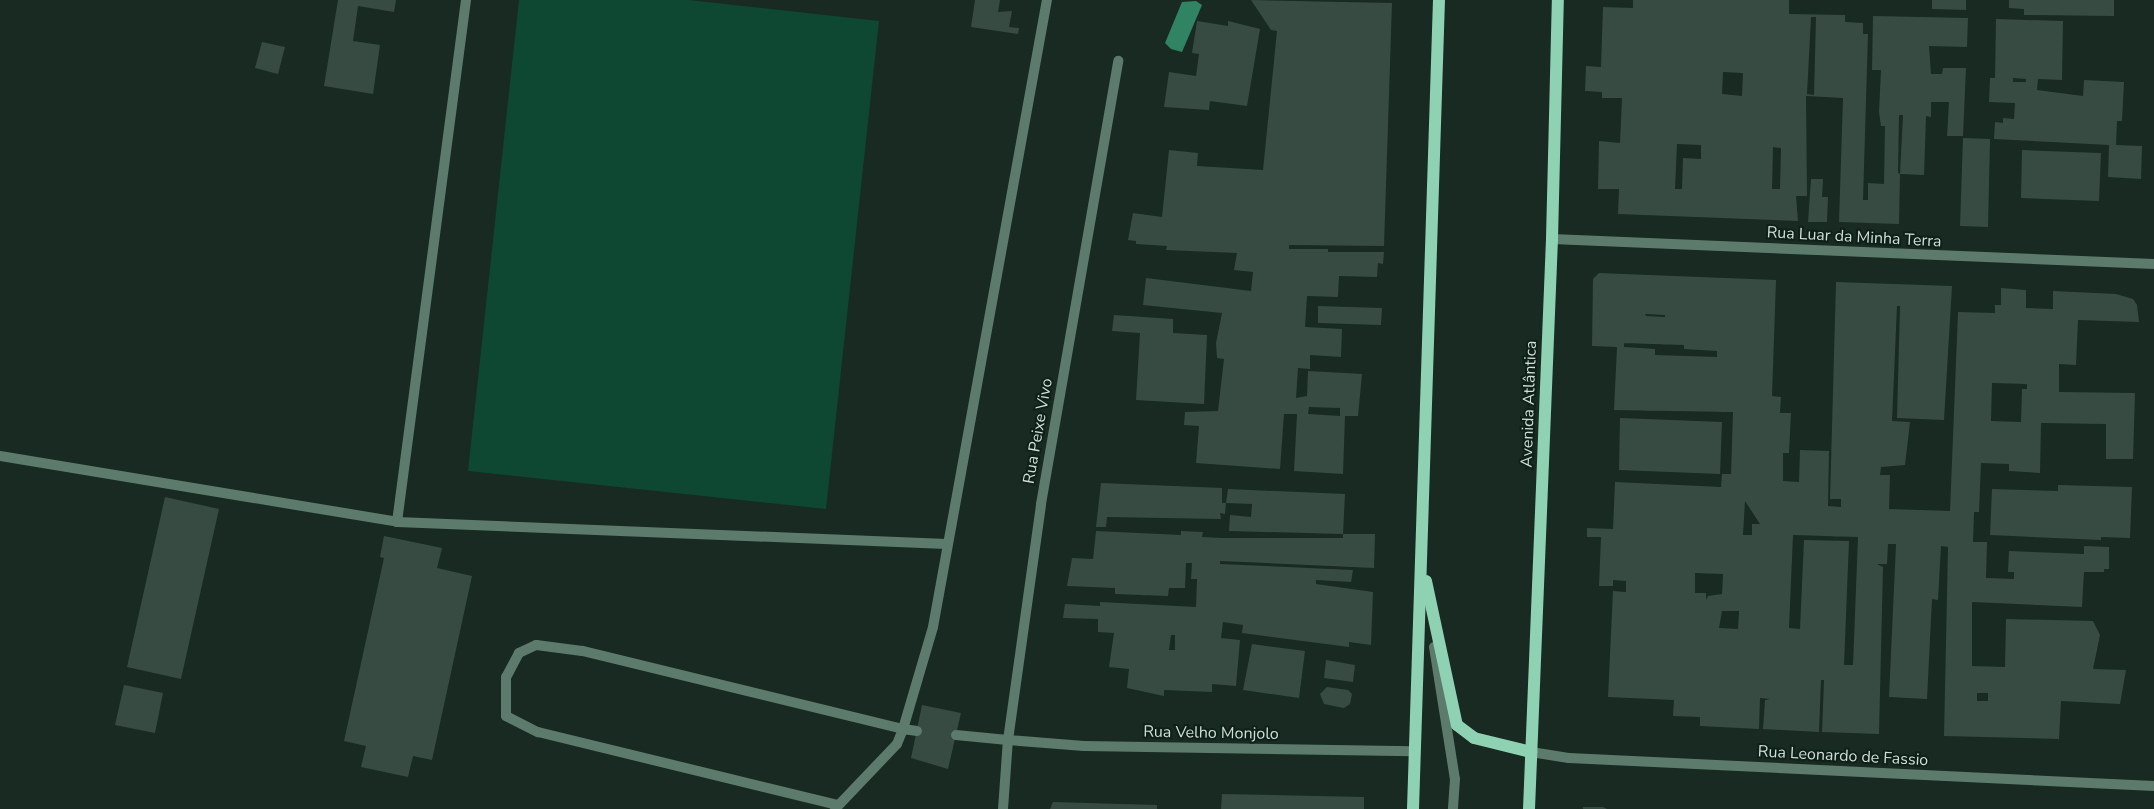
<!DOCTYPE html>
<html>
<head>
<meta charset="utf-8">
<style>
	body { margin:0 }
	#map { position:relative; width:2154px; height:809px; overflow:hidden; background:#182a22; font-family:"Nunito Sans",sans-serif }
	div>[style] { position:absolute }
	.green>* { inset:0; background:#0e4732 }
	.water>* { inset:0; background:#308463 }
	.building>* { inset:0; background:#384b42 }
	.service>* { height:10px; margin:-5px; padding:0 5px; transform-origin:5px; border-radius:5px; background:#5c7b6c }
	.minor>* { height:10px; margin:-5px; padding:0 5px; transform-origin:5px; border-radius:5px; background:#5c7b6c }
	.tertiary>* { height:10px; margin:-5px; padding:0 5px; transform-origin:5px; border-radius:5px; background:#5c7b6c }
	.primary>* { height:12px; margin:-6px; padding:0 6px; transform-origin:6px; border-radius:6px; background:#8ed2b3 }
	span { translate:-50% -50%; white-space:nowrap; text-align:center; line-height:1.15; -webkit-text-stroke:4px #0e2119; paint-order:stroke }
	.street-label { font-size:16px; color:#d1ddd7 }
</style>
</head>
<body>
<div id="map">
	<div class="green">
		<i style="clip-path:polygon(519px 0,689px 0,879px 21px,826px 509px,468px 471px)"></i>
	</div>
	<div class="water">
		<i style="clip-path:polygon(1196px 1px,1202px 5px,1182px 52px,1171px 49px,1165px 43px,1182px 2px)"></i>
	</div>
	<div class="building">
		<i style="clip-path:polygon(338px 0,396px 0,394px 12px,358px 6px,353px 41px,380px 45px,373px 94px,324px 86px)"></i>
		<i style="clip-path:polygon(975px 0,1000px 0,998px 12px,1012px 11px,1009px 27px,1019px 28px,1018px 34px,971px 27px)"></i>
		<i style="clip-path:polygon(evenodd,1251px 0,1392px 3px,1384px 246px,1289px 245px,1289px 249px,1328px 249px,1328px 252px,1384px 252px,1383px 264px,1378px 263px,1377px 277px,1339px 276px,1338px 297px,1307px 296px,1305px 327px,1342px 329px,1341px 357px,1310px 355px,1310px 369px,1298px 368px,1296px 398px,1307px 396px,1308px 371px,1362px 374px,1358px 416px,1345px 416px,1343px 474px,1294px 471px,1297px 414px,1284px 414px,1280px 469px,1196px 463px,1199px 426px,1184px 425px,1185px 412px,1218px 411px,1224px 359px,1217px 358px,1216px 343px,1222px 313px,1143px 305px,1146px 278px,1251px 291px,1253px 272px,1234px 270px,1237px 253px,1166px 250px,1167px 246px,1136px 244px,1136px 241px,1128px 240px,1133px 213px,1162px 217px,1169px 150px,1198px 153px,1197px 166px,1263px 170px,1277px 31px,1271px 30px,1251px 0,1309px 407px,1340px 408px,1340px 416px,1308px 414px,1309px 407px)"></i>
		<i style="clip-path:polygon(evenodd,1633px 0,1789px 0,1789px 14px,1845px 15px,1845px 22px,1863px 23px,1863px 34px,1868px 34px,1863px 200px,1868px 200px,1868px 183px,1884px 184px,1885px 126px,1881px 126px,1879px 112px,1881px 70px,1872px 70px,1873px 16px,1968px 18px,1967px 47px,1929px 46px,1931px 74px,1942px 74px,1943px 68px,1966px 68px,1963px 136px,1947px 136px,1949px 102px,1931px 102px,1931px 117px,1926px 116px,1924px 175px,1900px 174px,1899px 224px,1839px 222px,1843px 98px,1806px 96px,1807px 196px,1796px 196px,1798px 221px,1618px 214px,1619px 189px,1598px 189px,1599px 141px,1620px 143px,1622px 98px,1602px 98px,1602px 92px,1585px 91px,1586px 66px,1601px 67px,1603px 7px,1633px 8px,1633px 0,1811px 17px,1816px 17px,1814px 95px,1807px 94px,1811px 17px,1633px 0,1723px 72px,1743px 73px,1742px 96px,1722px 94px,1723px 72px,1633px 0,1899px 115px,1903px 115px,1900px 174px,1898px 173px,1899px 115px,1633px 0,1677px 144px,1701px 145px,1701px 159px,1683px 158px,1682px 189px,1675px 189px,1677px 144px,1633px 0,1773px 147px,1781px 148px,1780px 189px,1772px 189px,1773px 147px)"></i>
		<i style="clip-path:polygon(1932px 0,1966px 0,1966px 10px,1932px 9px)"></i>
		<i style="clip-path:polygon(2009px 0,2114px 0,2114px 16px,2024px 15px,2024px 9px,2009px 8px)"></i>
		<i style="clip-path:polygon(evenodd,1996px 19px,2063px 21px,2062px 80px,2038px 79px,2037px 90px,2083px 96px,2084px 80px,2124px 82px,2122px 121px,2117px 121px,2116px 145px,2142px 146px,2141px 179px,2108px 177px,2109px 145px,1994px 139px,1995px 122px,2003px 123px,2003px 118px,2014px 119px,2015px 103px,1989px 102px,1990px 78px,1995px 78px,1996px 19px,2013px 78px,2026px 79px,2026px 82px,2013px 82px,2013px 78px)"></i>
		<i style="clip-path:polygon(1197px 21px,1228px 26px,1228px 21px,1260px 29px,1247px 106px,1210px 101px,1209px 110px,1164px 107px,1169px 72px,1196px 76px,1199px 54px,1192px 53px)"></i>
		<i style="clip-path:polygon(262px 42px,285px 47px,278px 74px,255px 68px)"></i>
		<i style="clip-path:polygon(1963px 138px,1990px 139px,1988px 227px,1960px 226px)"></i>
		<i style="clip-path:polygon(2022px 150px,2101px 153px,2099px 201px,2021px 198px)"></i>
		<i style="clip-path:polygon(1811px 179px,1823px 179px,1822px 197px,1828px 197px,1827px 222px,1808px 222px)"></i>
		<i style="clip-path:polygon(evenodd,1599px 273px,1776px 280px,1772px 396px,1781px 397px,1780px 413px,1791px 413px,1789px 453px,1783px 453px,1783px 481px,1799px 482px,1800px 450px,1829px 451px,1828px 506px,1841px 507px,1841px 499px,1830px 499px,1836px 282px,1952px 286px,1944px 420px,1897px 418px,1900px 306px,1897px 306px,1892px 421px,1910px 422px,1905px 465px,1881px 467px,1880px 475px,1890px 475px,1889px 509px,1950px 511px,1958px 312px,1995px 313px,1995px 305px,2001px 305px,2001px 288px,2026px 290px,2026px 308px,2053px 309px,2053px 291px,2116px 294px,2133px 299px,2137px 305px,2139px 322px,2078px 320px,2076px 365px,2059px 364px,2059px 392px,2135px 393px,2133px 459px,2106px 459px,2106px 424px,2041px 423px,2040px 473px,2009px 471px,2009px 464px,1981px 463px,1979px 512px,1974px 512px,1973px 542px,1987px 542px,1986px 578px,2014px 579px,2014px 572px,2008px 572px,2009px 551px,2084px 554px,2084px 546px,2109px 547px,2109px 569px,2104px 569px,2104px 572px,2084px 572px,2082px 607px,1972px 602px,1972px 666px,2005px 667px,2006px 619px,2093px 621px,2100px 635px,2093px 669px,2126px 670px,2120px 704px,2061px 701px,2059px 739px,1944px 736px,1948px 547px,1941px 546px,1938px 600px,1932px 599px,1927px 699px,1889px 697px,1896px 544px,1888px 544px,1887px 564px,1877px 564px,1883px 567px,1879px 734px,1822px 732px,1824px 680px,1821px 680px,1819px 732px,1763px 729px,1765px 700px,1770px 699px,1760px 698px,1759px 729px,1700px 726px,1700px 717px,1673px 716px,1674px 700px,1608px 697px,1613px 591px,1626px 592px,1626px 581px,1613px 580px,1613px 586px,1599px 586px,1601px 537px,1587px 537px,1587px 528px,1613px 529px,1615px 482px,1721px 487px,1722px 474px,1731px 474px,1733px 412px,1614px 410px,1617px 347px,1592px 346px,1593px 279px,1599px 273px,1645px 314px,1665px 315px,1665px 317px,1646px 316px,1645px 314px,1599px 273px,1624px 343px,1684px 345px,1684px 349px,1717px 351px,1717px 357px,1655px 355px,1655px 349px,1624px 347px,1624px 343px,1599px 273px,1992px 383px,2027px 384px,2027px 389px,2022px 389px,2021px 422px,1991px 421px,1992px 383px,1599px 273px,1745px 501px,1760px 524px,1752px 524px,1752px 535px,1743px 535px,1745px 501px,1599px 273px,1793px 535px,1858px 537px,1853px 665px,1844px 665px,1849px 541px,1804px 540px,1800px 629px,1789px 628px,1793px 535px,1599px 273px,1695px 573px,1723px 574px,1722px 594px,1708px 596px,1706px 600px,1706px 593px,1695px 593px,1695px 573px,1599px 273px,1722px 611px,1739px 611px,1738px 629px,1719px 628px,1722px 611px,1599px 273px,1977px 693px,1988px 693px,1988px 701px,1977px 701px,1977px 693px)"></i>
		<i style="clip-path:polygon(1318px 306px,1382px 308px,1381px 325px,1318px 323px)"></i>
		<i style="clip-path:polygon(1114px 315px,1173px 319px,1173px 333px,1207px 335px,1204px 404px,1136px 400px,1140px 333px,1112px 331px)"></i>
		<i style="clip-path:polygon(1620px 418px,1722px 422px,1720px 474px,1619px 470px)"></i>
		<i style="clip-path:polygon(1101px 483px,1222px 488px,1222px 503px,1226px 503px,1228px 489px,1345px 494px,1343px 534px,1229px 531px,1230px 515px,1251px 517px,1252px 504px,1226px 503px,1225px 514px,1220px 513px,1221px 519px,1107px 517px,1106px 527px,1096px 527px)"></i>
		<i style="clip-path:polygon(2058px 485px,2132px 487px,2130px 538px,2101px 537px,2101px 540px,1990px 535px,1992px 489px,2058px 491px)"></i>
		<i style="clip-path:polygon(165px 497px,219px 509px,181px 679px,127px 667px)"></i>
		<i style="clip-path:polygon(evenodd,1096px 531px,1181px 535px,1181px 531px,1203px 532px,1202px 537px,1223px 538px,1343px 538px,1343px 534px,1375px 534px,1374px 568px,1220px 561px,1220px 564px,1353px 570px,1351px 582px,1316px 580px,1316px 584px,1373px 592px,1371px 645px,1349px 642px,1349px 647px,1242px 633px,1243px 625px,1223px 622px,1221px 638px,1240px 640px,1236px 686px,1212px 684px,1212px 692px,1164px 690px,1164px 696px,1127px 688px,1129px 669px,1109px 667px,1114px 633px,1098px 632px,1098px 619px,1063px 618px,1065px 604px,1100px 606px,1100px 602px,1196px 607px,1197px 579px,1191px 579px,1192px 563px,1186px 563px,1185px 588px,1169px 588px,1168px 596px,1115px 594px,1115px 588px,1067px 586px,1072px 558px,1093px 559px,1096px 531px,1171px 635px,1175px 635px,1175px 650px,1169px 650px,1171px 635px)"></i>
		<i style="clip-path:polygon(384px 536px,442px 548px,437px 568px,472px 576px,432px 760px,413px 756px,408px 777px,361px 767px,366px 746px,344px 741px,384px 558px,380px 557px)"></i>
		<i style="clip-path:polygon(1252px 644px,1305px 651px,1299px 698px,1243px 690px)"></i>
		<i style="clip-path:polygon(1326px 660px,1355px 665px,1353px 682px,1324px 678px)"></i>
		<i style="clip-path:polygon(124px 685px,163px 693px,155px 733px,115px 725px)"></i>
		<i style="clip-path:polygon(1327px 687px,1348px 690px,1352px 694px,1350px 704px,1344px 708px,1324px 704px,1320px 694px)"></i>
		<i style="clip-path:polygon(922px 705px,961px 713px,948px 769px,911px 758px)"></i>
		<i style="clip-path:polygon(1222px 794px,1364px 797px,1364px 809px,1221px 809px)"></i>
		<i style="clip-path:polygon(1053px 802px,1157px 805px,1157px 809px,1050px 809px)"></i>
		<i style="clip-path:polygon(1583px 807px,1603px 807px,1607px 809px,1583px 809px)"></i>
	</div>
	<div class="service">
		<i style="left:0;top:456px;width:402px;rotate:9.4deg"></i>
		<i style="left:397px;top:522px;width:550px;rotate:2.29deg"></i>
		<i style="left:397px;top:522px;width:527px;rotate:-82.47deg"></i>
		<i style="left:1434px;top:647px;width:134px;rotate:81deg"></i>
		<i style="left:1455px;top:779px;width:30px;rotate:94deg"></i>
		<i style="left:917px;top:731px;width:14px;rotate:-172deg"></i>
		<i style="left:903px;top:729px;width:106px;rotate:-73.6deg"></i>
		<i style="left:933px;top:627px;width:637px;rotate:-79.7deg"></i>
		<i style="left:956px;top:735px;width:52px;rotate:5.5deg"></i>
		<i style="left:835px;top:809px;width:90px;rotate:-46.4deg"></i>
		<i style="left:897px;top:744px;width:16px;rotate:-68deg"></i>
		<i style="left:903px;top:729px;width:330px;rotate:-166.3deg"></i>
		<i style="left:582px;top:651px;width:46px;rotate:-172.6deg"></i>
		<i style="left:536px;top:645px;width:19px;rotate:155deg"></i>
		<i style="left:519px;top:653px;width:27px;rotate:118deg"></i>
		<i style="left:506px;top:677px;width:39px;rotate:90deg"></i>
		<i style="left:506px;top:716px;width:36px;rotate:27deg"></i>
		<i style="left:538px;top:732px;width:308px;rotate:13.7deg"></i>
	</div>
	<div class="minor">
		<i style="left:1552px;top:239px;width:603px;rotate:2.38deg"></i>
		<i style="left:1008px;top:740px;width:76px;rotate:4.5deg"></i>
		<i style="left:1084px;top:746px;width:330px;rotate:0.9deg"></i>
		<i style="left:1003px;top:809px;width:69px;rotate:-85.9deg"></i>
		<i style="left:1008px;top:740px;width:238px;rotate:-82deg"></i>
		<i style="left:1041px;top:504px;width:450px;rotate:-80.1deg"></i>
	</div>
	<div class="tertiary">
		<i style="left:1531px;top:752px;width:38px;rotate:9deg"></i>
		<i style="left:1569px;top:758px;width:586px;rotate:2.74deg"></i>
	</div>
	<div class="primary">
		<i style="left:1426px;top:581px;width:147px;rotate:77.9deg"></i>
		<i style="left:1457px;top:725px;width:21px;rotate:37deg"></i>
		<i style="left:1474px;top:738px;width:59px;rotate:13.8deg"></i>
		<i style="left:1413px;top:809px;width:809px;rotate:-88.16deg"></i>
		<i style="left:1529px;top:809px;width:570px;rotate:-87.69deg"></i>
		<i style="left:1552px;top:239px;width:239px;rotate:-88.6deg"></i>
	</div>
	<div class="street-label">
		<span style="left:1854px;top:237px;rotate:3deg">Rua Luar da Minha Terra</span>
		<span style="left:1529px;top:404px;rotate:-88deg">Avenida Atlântica</span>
		<span style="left:1038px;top:431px;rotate:-80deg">Rua Peixe Vivo</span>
		<span style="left:1211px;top:733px;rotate:1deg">Rua Velho Monjolo</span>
		<span style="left:1843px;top:756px;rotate:3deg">Rua Leonardo de Fassio</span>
	</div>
</div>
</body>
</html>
